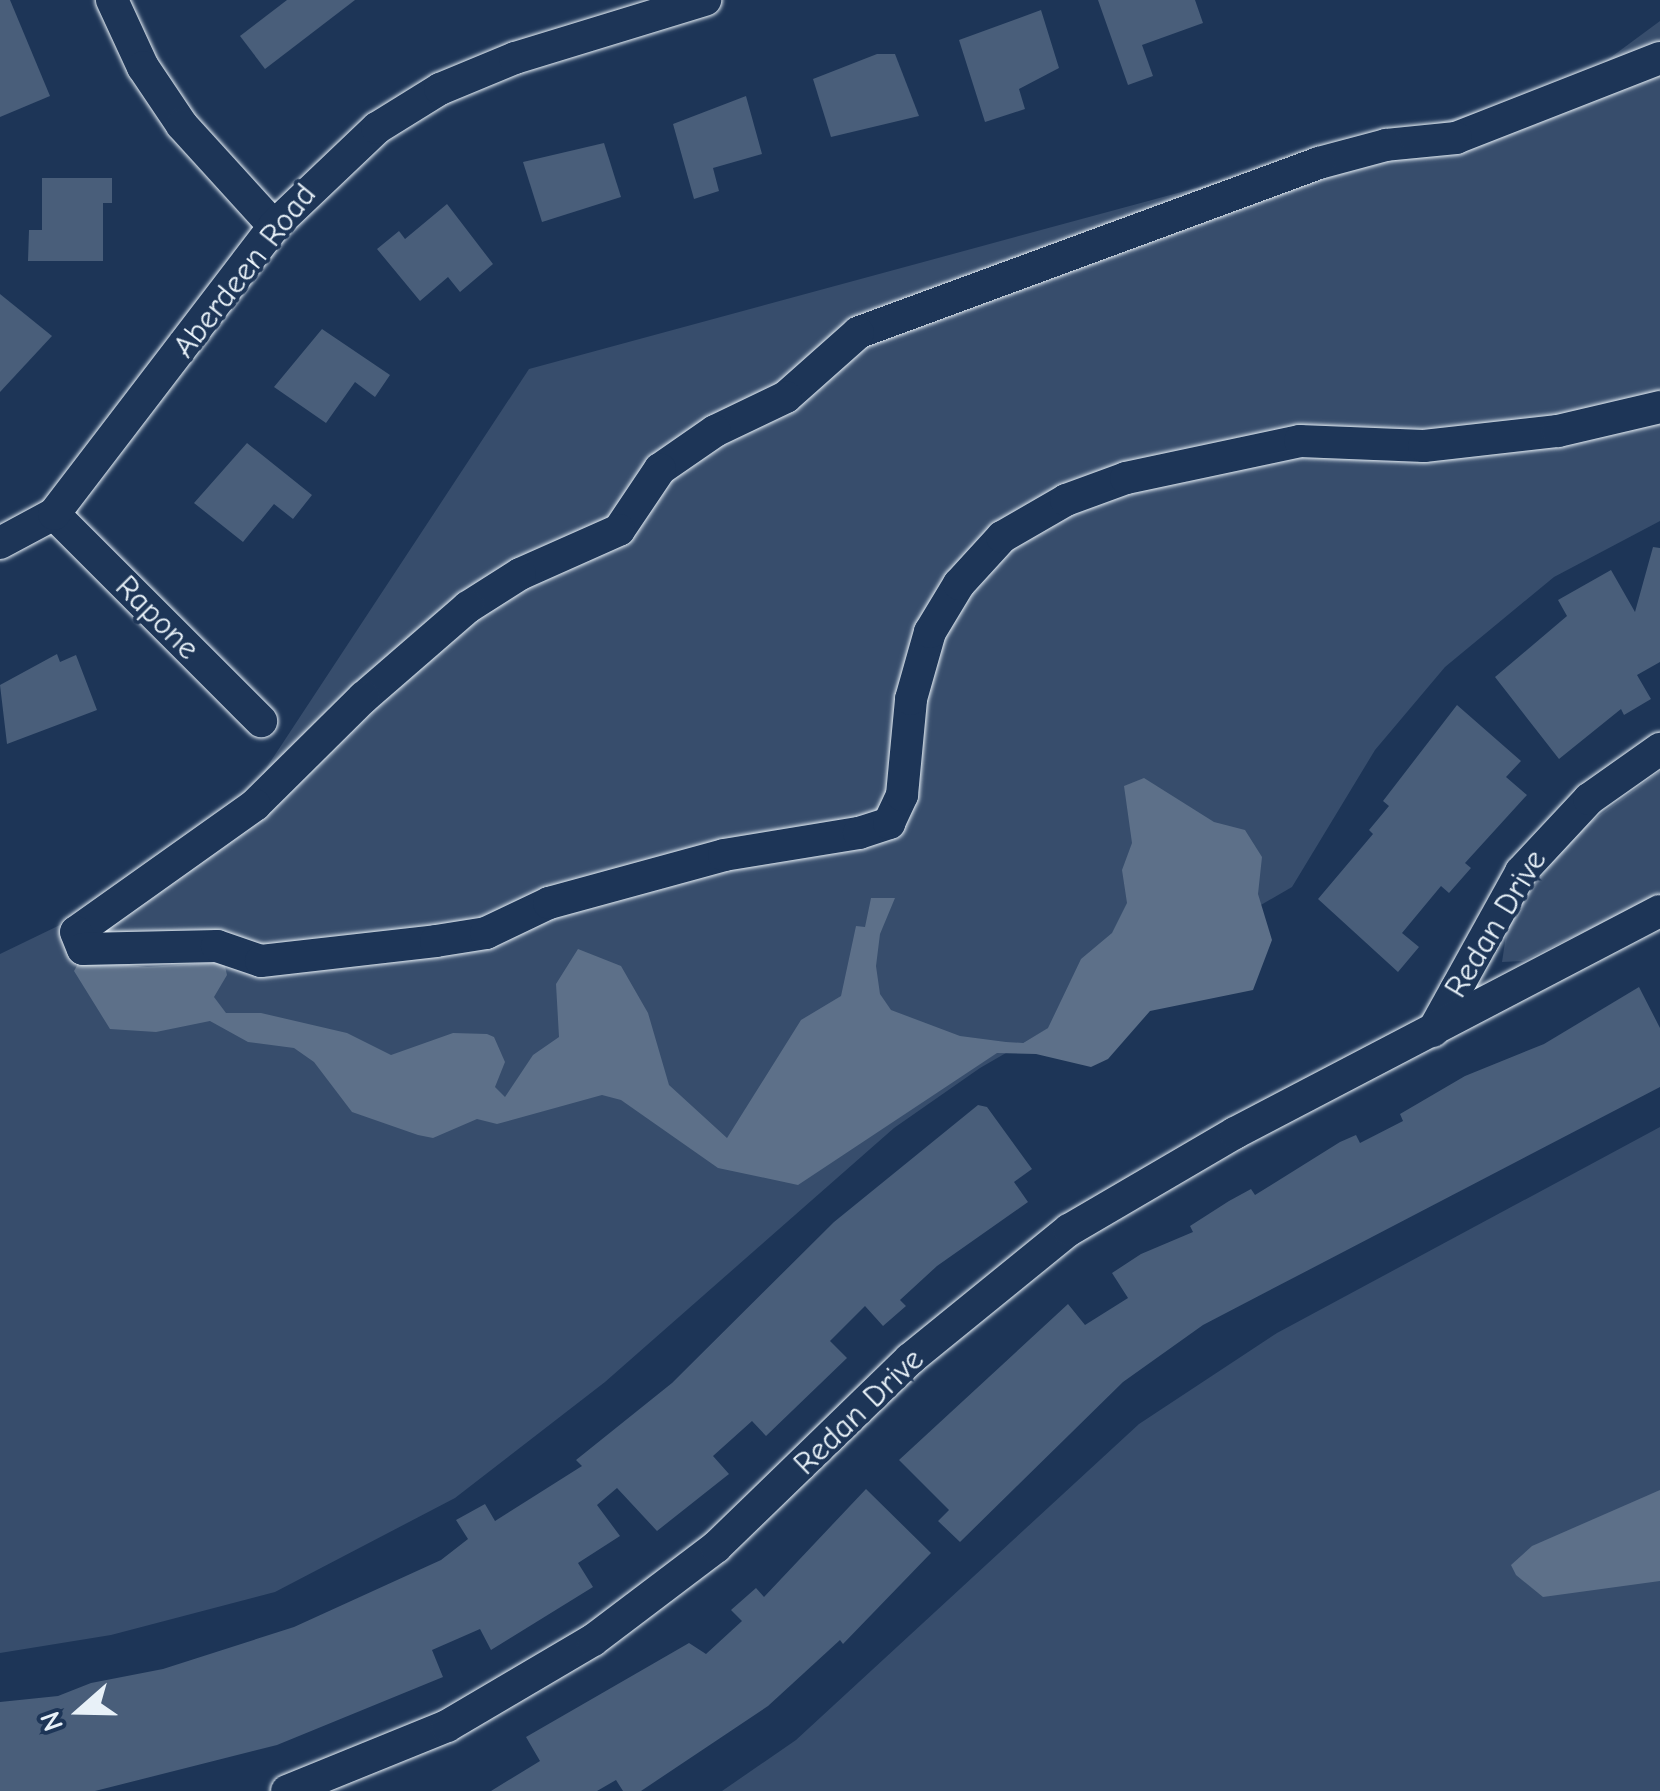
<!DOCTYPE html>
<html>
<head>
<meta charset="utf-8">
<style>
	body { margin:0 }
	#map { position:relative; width:1660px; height:1791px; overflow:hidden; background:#1d3557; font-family:"Comic Neue",sans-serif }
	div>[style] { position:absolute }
	.green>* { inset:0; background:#374d6c }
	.water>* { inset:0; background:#5d7089 }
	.building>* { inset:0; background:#495e7a }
	.roads { filter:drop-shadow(0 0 2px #e8f1f8) drop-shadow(0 0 2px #e8f1f8) }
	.minor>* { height:32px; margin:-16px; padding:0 16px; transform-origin:16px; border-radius:16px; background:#1d3557 }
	span { translate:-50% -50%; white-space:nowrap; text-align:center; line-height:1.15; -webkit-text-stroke:8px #1d3557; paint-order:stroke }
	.street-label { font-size:32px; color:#e8f1f8 }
	.north { position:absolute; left:30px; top:1661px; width:100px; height:100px; -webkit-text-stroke:8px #1d3557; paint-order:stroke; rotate:250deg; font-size:28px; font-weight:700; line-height:40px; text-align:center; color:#e8f1f8 }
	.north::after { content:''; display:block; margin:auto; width:35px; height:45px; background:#e8f1f8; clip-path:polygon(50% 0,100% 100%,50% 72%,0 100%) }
</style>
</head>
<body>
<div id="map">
	<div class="green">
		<i style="clip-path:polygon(1660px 21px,1660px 521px,1554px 577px,1445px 667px,1375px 750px,1292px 887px,980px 1068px,894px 1128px,605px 1382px,455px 1498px,275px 1592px,111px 1635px,0 1653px,0 954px,211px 852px,529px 369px,1572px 86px)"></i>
		<i style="clip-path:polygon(1660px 771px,1660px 895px,1523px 961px,1502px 962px,1508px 922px,1570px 837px)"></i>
		<i style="clip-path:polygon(1660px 1127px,1660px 1791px,722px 1791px,796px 1740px,1139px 1424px,1277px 1333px)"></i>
	</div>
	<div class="water">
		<i style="clip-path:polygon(1144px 778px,1214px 822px,1245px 830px,1262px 857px,1258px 894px,1272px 940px,1253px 990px,1150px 1011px,1108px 1059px,1091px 1067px,1036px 1054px,997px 1053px,798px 1185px,718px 1168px,621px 1100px,602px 1095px,497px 1124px,477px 1119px,433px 1138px,418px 1135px,352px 1112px,314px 1062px,294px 1048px,248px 1042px,210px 1021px,156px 1032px,110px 1029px,74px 971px,80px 960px,147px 967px,224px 962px,227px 975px,214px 997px,226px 1013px,261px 1013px,347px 1033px,391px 1055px,453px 1033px,487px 1034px,494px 1037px,505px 1062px,495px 1087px,505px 1097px,533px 1055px,559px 1037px,556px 984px,578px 949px,621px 966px,648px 1013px,669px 1085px,727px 1138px,801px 1020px,841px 996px,856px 926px,865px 927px,871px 898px,895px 898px,880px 934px,876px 966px,880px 994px,891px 1010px,960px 1036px,1006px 1042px,1023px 1043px,1048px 1028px,1081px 959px,1112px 933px,1127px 903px,1122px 870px,1132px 843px,1124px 786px)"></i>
		<i style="clip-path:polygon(1660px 1490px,1660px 1581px,1543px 1597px,1516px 1575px,1511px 1565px,1532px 1546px)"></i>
	</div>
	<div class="building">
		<i style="clip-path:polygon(0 0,10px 0,50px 96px,0 117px)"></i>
		<i style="clip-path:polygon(287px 0,355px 0,265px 69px,240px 36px)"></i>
		<i style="clip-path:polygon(1098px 0,1195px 0,1203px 23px,1142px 45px,1153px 76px,1128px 85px)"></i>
		<i style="clip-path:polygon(1041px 10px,1059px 68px,1019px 89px,1025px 109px,985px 122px,959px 40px)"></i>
		<i style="clip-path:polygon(877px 54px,895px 54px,919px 116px,831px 137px,813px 79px)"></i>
		<i style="clip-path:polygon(746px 96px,762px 154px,713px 168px,719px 191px,694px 199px,673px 124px)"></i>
		<i style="clip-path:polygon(604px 143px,621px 197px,542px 222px,523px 162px)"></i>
		<i style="clip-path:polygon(42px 178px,112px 178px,112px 203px,103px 203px,103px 261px,28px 261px,29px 230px,42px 230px)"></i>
		<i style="clip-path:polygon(447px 204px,493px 264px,460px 292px,448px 277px,420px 301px,377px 249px,399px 231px,405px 239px)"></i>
		<i style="clip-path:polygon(0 294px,52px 336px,0 392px)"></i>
		<i style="clip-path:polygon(322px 329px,390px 375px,375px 397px,355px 382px,326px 423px,274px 387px)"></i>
		<i style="clip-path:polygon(247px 443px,312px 495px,293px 519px,274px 504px,243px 542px,194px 503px)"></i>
		<i style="clip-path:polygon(1653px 547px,1660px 548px,1660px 662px,1637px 675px,1651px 699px,1624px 715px,1621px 709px,1559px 759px,1495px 677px,1567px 616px,1558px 600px,1611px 570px,1635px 612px)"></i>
		<i style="clip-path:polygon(57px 654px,60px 662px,76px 655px,97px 710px,7px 744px,0 685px)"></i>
		<i style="clip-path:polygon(1457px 705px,1521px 761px,1506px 777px,1527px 795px,1465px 863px,1471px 868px,1449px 893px,1441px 886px,1402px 933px,1419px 947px,1398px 972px,1318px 899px,1373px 834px,1369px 830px,1389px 806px,1383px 801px)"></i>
		<i style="clip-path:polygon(1639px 987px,1660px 1028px,1660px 1087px,1203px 1325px,1123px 1382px,960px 1542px,938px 1521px,949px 1510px,899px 1460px,1068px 1304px,1085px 1325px,1128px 1298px,1112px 1273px,1141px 1254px,1193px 1232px,1190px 1226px,1229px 1201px,1251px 1189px,1255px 1195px,1340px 1142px,1356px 1135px,1360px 1143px,1403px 1121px,1400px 1114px,1465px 1076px,1544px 1044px)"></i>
		<i style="clip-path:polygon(978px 1105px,987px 1107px,1032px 1169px,1014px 1182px,1028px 1202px,937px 1266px,900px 1300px,906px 1306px,883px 1326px,865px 1306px,830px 1341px,847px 1358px,766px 1436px,752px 1421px,713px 1456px,729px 1474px,657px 1531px,617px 1488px,597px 1505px,620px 1536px,578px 1563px,593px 1587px,491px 1650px,480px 1629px,432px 1650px,443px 1677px,277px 1745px,95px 1791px,0 1791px,0 1702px,58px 1696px,91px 1683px,163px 1669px,294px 1627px,441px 1560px,468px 1539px,456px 1520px,485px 1504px,495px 1521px,582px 1466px,576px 1460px,672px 1383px,834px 1222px)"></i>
		<i style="clip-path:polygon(866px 1489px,931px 1553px,843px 1644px,840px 1640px,768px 1706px,641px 1791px,623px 1791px,616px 1780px,597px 1791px,491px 1791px,540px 1761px,526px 1737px,689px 1643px,706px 1654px,742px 1621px,731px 1610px,756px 1588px,764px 1597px)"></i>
	</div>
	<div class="roads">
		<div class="minor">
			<i style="left:112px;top:0;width:74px;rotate:65.2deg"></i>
			<i style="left:143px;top:67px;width:70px;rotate:56.1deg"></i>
			<i style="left:182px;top:125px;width:137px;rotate:47.7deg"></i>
			<i style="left:1660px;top:58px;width:219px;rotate:158.6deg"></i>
			<i style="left:1456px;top:138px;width:70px;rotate:174.3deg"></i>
			<i style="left:1386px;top:145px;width:69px;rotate:165deg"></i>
			<i style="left:1319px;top:163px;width:491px;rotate:159.8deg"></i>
			<i style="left:858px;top:333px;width:96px;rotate:138.4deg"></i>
			<i style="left:786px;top:397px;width:79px;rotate:154.4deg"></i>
			<i style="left:715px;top:431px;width:67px;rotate:145.4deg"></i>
			<i style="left:660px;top:469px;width:73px;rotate:123.9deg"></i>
			<i style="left:619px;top:530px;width:108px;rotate:156deg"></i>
			<i style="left:520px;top:574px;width:62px;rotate:147.6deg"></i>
			<i style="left:468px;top:607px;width:138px;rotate:139.1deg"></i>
			<i style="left:364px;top:697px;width:153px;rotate:135.3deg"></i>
			<i style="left:255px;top:805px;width:219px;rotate:144.6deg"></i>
			<i style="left:76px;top:932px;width:18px;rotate:68deg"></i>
			<i style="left:83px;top:949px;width:134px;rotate:-1.3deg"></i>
			<i style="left:217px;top:946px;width:46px;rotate:18.8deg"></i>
			<i style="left:261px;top:961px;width:176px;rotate:-6.5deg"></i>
			<i style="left:436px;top:941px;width:51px;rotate:-9.1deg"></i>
			<i style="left:486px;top:933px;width:70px;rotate:-25.5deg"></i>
			<i style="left:549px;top:903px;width:181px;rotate:-15.3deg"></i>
			<i style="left:724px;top:855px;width:137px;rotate:-9.3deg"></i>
			<i style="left:859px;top:833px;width:32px;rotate:-18deg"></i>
			<i style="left:889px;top:823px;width:31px;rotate:-65deg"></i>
			<i style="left:902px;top:795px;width:96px;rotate:-84.6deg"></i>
			<i style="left:911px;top:699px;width:70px;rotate:-74.2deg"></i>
			<i style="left:930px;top:632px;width:56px;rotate:-58.9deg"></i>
			<i style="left:959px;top:584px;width:64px;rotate:-47.5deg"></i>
			<i style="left:1002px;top:537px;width:74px;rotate:-30deg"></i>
			<i style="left:1066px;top:500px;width:64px;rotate:-20.1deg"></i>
			<i style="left:1126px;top:478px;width:178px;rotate:-12deg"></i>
			<i style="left:1300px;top:441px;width:124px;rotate:2.3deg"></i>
			<i style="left:1424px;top:446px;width:135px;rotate:-6.4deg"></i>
			<i style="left:1558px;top:431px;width:105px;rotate:-13.2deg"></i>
			<i style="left:54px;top:514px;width:293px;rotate:45deg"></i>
			<i style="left:0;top:543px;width:61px;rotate:-28.2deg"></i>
			<i style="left:54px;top:514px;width:362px;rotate:-52.6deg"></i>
			<i style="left:274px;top:226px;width:142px;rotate:-43.6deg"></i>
			<i style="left:377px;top:128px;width:74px;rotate:-31.8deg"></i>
			<i style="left:440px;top:89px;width:81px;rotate:-22.5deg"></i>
			<i style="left:515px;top:58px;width:199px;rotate:-17deg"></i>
			<i style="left:1433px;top:1031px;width:182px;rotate:-61deg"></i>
			<i style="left:1521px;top:872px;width:100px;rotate:-47deg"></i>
			<i style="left:1589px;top:799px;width:87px;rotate:-35.2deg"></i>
			<i style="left:287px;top:1791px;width:173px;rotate:-22.1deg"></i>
			<i style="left:447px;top:1726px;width:169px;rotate:-30.5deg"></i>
			<i style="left:593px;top:1640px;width:154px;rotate:-37.1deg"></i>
			<i style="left:716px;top:1547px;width:270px;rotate:-44.1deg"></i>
			<i style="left:910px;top:1359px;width:205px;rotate:-39.1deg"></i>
			<i style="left:1069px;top:1230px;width:192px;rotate:-30.3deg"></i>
			<i style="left:1235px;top:1133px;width:479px;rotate:-27.6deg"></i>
		</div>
	</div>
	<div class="street-label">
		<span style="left:245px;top:271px;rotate:-52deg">Aberdeen Road</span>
		<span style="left:157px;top:618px;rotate:45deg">Rapone</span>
		<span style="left:1496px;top:924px;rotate:-59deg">Redan Drive</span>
		<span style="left:859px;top:1412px;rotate:-44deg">Redan Drive</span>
	</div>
	<div class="north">N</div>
</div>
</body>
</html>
